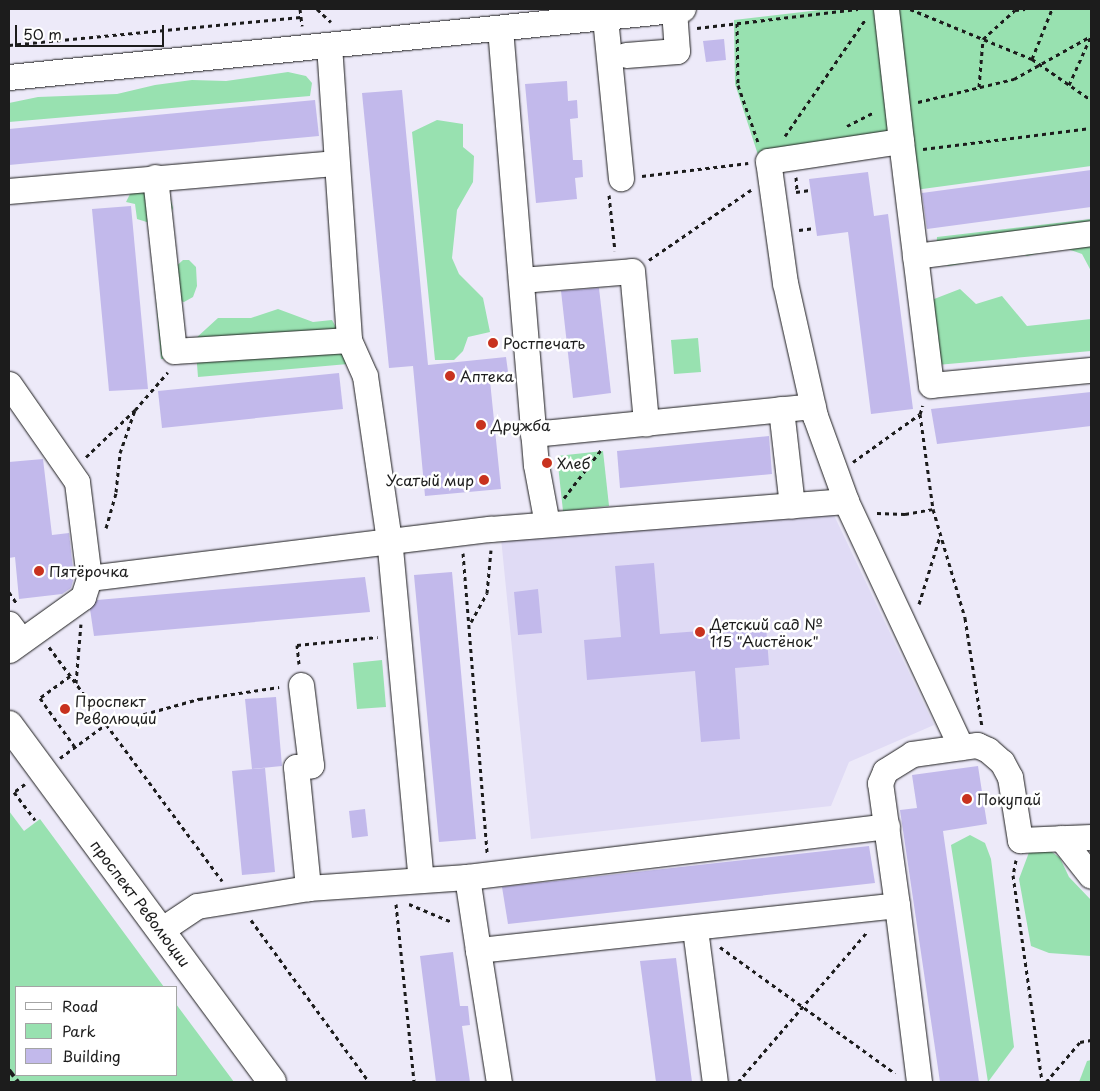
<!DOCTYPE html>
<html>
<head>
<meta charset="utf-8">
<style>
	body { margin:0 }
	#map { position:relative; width:1100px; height:1091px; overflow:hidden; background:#edeaf9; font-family:"Playpen Sans",sans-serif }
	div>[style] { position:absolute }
	.built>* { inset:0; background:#e0dbf5 }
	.green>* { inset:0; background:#98e1b0 }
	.building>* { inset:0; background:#c2b9eb }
	.path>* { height:3px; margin-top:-1.5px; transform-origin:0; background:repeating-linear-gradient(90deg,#1c1c1c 0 4px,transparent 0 8px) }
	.roads { filter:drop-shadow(0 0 1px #1c1c1c) drop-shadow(0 0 1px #1c1c1c) }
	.minor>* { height:25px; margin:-12.5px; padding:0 12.5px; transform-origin:12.5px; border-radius:12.5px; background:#fff }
	.major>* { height:28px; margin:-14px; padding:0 14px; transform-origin:14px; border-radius:14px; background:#fff }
	.rail>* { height:4px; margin-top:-2px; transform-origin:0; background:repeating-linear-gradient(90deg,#1c1c1c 0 8px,transparent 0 12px) }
	.dots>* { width:14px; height:14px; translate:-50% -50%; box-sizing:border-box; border:2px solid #fff; border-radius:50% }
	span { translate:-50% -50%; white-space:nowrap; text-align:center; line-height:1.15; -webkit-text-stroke:5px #fff; paint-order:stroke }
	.poi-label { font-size:15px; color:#1c1c1c }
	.left { translate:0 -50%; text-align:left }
	.right { translate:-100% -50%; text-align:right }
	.street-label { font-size:15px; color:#1c1c1c }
	.frame { position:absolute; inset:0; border:10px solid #1c1c1c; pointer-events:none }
	.legend { position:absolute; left:15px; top:986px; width:162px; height:90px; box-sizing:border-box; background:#fff; border:1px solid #a4a4a4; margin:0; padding:6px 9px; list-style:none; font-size:15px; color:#1c1c1c }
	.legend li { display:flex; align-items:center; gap:10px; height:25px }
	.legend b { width:25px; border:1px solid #a4a4a4 }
	.scale { position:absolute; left:15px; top:25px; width:149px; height:22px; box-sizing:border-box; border:2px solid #1c1c1c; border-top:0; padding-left:6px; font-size:15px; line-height:18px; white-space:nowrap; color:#1c1c1c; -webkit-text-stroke:4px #fff; paint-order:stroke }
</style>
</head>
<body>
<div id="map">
	<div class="built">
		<i style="clip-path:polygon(833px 513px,934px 725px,849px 762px,831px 806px,531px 839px,501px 538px)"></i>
	</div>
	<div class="green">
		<i style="clip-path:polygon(828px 9px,876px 9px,890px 122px,887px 132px,759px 158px,735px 84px,734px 20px)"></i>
		<i style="clip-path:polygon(893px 9px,1091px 9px,1091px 166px,915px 190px)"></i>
		<i style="clip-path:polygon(288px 72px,306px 76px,312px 83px,310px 96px,9px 122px,9px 103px,38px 97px,117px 94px,155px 85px,192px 80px,226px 81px)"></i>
		<i style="clip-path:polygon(437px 120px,463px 124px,463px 147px,474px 156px,473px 182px,457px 210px,452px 258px,459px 274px,483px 298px,490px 332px,468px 337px,463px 351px,454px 360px,435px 360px,412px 132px)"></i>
		<i style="clip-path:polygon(135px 184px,169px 194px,173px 208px,165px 228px,171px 271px,183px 260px,189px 260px,196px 267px,197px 286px,193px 297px,184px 302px,176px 300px,165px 359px,161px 359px,150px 223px,137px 219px,135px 204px,126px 202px)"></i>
		<i style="clip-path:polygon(1091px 219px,1091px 271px,1082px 254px,1062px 247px,1027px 256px,1010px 248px,971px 250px,960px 264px,948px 266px,936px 250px,937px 237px)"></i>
		<i style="clip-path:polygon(960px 289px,976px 304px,1002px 296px,1027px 326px,1091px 319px,1091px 351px,937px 365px,929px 301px)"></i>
		<i style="clip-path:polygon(278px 309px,313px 322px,332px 320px,346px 345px,348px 364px,198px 377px,195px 339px,218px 318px,251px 318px)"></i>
		<i style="clip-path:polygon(698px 338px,701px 372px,674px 374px,671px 340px)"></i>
		<i style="clip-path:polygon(603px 451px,609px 506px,563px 511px,557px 456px)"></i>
		<i style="clip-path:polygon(382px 660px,386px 707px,357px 709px,353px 663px)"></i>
		<i style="clip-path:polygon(9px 811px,24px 831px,40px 819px,164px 987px,16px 987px,16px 1075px,176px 1075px,176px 1004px,234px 1082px,9px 1082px)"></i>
		<i style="clip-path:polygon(970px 835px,985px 843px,991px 859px,1014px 1047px,988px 1082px,951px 845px)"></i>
		<i style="clip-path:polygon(1044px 846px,1060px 858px,1069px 877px,1091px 900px,1091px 956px,1049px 953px,1031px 946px,1019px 879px,1031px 847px)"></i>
		<i style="clip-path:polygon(1091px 1060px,1091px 1082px,1079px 1082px,1087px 1061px)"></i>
	</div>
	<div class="building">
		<i style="clip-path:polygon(724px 39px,726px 60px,706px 62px,703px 41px)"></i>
		<i style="clip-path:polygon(567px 81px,568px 101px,577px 100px,578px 118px,570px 119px,573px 160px,582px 160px,583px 177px,575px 178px,577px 199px,536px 203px,525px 84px)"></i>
		<i style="clip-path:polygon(402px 90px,428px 365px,506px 357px,509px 379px,490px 381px,501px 489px,425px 496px,413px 366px,389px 368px,362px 93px)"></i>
		<i style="clip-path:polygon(315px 100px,319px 136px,9px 165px,9px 129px)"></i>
		<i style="clip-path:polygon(1091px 170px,1091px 207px,927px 229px,922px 193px)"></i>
		<i style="clip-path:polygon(868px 172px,874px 216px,888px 214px,913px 409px,871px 414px,848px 232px,817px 236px,809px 179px)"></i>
		<i style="clip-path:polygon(131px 206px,148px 389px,109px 391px,92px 209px)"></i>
		<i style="clip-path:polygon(599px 288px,611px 393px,573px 398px,561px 291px)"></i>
		<i style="clip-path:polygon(339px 373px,343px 409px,162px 428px,158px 391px)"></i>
		<i style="clip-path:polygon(1091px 392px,1091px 426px,937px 444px,931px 409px)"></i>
		<i style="clip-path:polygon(769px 436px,772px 474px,620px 488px,617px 451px)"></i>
		<i style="clip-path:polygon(43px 459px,52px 535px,69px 533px,74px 577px,71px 588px,62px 594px,19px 599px,15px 557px,9px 558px,9px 462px)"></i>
		<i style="clip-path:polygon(654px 563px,660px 634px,766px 626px,769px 665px,735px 668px,740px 739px,701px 742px,695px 671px,587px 680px,584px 640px,621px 637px,615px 566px)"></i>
		<i style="clip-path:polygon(452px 572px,476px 839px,439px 842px,414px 575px)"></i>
		<i style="clip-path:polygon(365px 577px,370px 612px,94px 636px,90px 609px,97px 600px)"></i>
		<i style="clip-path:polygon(538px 589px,542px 633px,518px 635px,514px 592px)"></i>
		<i style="clip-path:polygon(276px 697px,282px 766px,252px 769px,245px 699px)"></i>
		<i style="clip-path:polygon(978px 766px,987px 824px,943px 831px,979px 1082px,940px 1082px,900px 810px,917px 808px,912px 775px)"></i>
		<i style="clip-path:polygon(265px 768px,275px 872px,242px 875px,232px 771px)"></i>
		<i style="clip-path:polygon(365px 809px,368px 836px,352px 838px,349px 811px)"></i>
		<i style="clip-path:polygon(869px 846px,875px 883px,508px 924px,502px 887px)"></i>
		<i style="clip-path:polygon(453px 952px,460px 1006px,468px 1006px,470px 1025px,462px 1026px,470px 1082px,436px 1082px,420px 956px)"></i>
		<i style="clip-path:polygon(676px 958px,692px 1082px,656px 1082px,640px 961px)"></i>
	</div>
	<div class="path">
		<i style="left:300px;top:9px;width:17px;rotate:83deg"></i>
		<i style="left:317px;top:9px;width:19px;rotate:43deg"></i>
		<i style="left:910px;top:9px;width:132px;rotate:22.3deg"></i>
		<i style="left:1032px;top:59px;width:72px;rotate:34.8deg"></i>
		<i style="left:737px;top:23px;width:62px;rotate:89.1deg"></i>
		<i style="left:738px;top:85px;width:60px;rotate:70.7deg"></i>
		<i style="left:697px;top:28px;width:162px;rotate:-6.7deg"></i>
		<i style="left:9px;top:45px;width:293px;rotate:-5.5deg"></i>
		<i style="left:1032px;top:59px;width:54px;rotate:-68.2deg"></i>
		<i style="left:1069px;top:85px;width:54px;rotate:-65.8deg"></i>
		<i style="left:979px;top:87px;width:48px;rotate:-85.2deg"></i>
		<i style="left:983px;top:39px;width:43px;rotate:-42.2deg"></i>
		<i style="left:1015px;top:10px;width:10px;rotate:-6deg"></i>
		<i style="left:918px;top:102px;width:99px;rotate:-13.5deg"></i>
		<i style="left:1014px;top:79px;width:88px;rotate:-29.2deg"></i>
		<i style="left:847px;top:126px;width:31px;rotate:-27deg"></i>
		<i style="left:785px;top:136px;width:141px;rotate:-55.4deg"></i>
		<i style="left:923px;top:149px;width:169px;rotate:-7.1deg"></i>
		<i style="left:642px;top:176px;width:107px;rotate:-7deg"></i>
		<i style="left:796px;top:177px;width:15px;rotate:86deg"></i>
		<i style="left:796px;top:192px;width:14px;rotate:-8deg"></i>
		<i style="left:609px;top:195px;width:56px;rotate:83.9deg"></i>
		<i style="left:799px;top:230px;width:16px;rotate:-7deg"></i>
		<i style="left:649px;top:260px;width:124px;rotate:-34.5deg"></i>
		<i style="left:920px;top:414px;width:96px;rotate:82.2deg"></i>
		<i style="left:933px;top:509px;width:114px;rotate:73.6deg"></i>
		<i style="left:965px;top:618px;width:109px;rotate:81.1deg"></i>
		<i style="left:86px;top:457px;width:68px;rotate:-43.8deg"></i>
		<i style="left:135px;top:410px;width:50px;rotate:-49deg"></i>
		<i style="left:853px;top:462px;width:82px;rotate:-35.6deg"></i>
		<i style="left:920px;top:414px;width:9px;rotate:-72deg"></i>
		<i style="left:564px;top:498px;width:61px;rotate:-52.4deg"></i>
		<i style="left:877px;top:513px;width:28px;rotate:2deg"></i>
		<i style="left:905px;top:514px;width:28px;rotate:-10deg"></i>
		<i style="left:106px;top:528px;width:37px;rotate:-74deg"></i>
		<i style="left:116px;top:492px;width:39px;rotate:-84deg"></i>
		<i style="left:120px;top:453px;width:46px;rotate:-70.8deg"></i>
		<i style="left:463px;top:553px;width:301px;rotate:85.4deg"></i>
		<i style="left:9px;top:592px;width:14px;rotate:56deg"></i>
		<i style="left:919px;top:604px;width:71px;rotate:-72.8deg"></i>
		<i style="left:471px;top:622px;width:33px;rotate:-61deg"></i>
		<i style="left:487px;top:593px;width:43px;rotate:-84.7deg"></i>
		<i style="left:49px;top:647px;width:291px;rotate:53.5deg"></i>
		<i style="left:299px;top:664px;width:19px;rotate:-96deg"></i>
		<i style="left:297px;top:645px;width:81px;rotate:-5.6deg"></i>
		<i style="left:70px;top:676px;width:37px;rotate:144deg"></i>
		<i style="left:40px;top:698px;width:60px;rotate:54.5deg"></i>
		<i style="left:76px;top:683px;width:59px;rotate:-85.2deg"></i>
		<i style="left:60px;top:758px;width:56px;rotate:-36.3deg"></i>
		<i style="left:105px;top:725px;width:98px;rotate:-15.5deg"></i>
		<i style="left:199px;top:699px;width:81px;rotate:-8.5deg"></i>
		<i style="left:25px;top:784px;width:14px;rotate:144deg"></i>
		<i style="left:14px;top:792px;width:35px;rotate:53deg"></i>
		<i style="left:1016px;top:860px;width:15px;rotate:101deg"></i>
		<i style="left:1013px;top:875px;width:209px;rotate:82deg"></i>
		<i style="left:396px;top:904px;width:179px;rotate:84.2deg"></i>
		<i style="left:409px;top:904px;width:47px;rotate:22.7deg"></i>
		<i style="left:251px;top:920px;width:200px;rotate:53.9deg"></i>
		<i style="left:720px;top:947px;width:216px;rotate:35.8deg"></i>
		<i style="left:738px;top:1082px;width:199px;rotate:-49.3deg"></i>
		<i style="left:1046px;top:1082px;width:52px;rotate:-49.6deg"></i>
		<i style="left:1080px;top:1042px;width:11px;rotate:-10deg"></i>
	</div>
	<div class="roads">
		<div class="minor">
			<i style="left:886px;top:9px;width:133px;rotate:83.5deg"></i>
			<i style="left:605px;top:18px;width:161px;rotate:84.3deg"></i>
			<i style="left:500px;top:28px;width:438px;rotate:85.3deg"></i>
			<i style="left:536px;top:465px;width:60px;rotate:79.4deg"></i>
			<i style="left:329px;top:45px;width:296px;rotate:86.1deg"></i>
			<i style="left:349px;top:340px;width:39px;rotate:66deg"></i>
			<i style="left:365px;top:376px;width:174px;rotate:81.7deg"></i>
			<i style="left:390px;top:548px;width:333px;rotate:84.7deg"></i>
			<i style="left:626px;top:55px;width:51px;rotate:-4.5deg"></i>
			<i style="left:677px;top:51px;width:41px;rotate:-94.2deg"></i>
			<i style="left:9px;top:77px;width:677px;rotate:-5.76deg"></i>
			<i style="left:155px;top:177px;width:175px;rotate:83.8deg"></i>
			<i style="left:174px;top:351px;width:175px;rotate:-3.6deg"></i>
			<i style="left:9px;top:191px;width:328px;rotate:-4.9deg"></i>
			<i style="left:915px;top:256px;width:177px;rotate:-7.4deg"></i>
			<i style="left:521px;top:280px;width:111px;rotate:-4.6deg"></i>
			<i style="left:632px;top:271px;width:153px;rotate:84.7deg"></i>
			<i style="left:9px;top:384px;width:119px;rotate:55.2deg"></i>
			<i style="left:77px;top:482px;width:97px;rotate:82.9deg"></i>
			<i style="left:781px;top:409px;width:97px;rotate:83.5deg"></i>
			<i style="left:533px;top:434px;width:281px;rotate:-5.7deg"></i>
			<i style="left:9px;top:624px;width:20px;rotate:53deg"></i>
			<i style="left:9px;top:650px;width:91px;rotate:-35.6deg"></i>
			<i style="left:83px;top:597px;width:20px;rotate:-72deg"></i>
			<i style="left:89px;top:578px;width:404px;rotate:-7deg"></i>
			<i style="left:490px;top:529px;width:357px;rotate:-4.5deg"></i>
			<i style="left:301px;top:685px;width:81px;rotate:82.9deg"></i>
			<i style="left:311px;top:765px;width:15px;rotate:172deg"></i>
			<i style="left:296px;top:767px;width:122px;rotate:84.3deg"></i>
			<i style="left:961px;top:747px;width:272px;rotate:-115.1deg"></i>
			<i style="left:846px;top:501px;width:90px;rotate:-110deg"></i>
			<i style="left:815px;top:416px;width:136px;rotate:-102.7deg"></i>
			<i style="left:785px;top:283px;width:123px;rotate:-97.9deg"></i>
			<i style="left:768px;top:161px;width:134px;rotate:-8.6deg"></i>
			<i style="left:901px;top:141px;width:246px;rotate:83deg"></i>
			<i style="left:931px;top:385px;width:161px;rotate:-5.4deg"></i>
			<i style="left:1061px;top:838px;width:48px;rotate:51.7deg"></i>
			<i style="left:467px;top:877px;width:74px;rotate:81.4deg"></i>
			<i style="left:478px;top:950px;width:421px;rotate:-6.1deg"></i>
			<i style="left:897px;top:905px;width:178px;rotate:82.9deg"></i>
			<i style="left:897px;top:905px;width:123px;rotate:-97.9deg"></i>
			<i style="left:880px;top:783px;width:13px;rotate:-67deg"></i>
			<i style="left:885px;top:771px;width:32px;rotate:-32deg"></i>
			<i style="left:912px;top:754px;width:66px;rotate:-7.9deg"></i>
			<i style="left:977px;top:745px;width:12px;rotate:24deg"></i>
			<i style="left:988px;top:750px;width:18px;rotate:41deg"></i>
			<i style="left:1002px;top:762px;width:17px;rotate:62deg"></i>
			<i style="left:1010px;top:777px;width:64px;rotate:81deg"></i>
			<i style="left:1020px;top:840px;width:71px;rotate:-2.4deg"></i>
			<i style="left:695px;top:929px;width:154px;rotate:82.6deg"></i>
			<i style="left:161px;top:930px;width:43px;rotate:-33.7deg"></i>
			<i style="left:197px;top:906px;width:112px;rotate:-9.2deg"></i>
			<i style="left:308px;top:888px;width:159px;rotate:-4deg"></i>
			<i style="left:467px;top:877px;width:423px;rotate:-6.9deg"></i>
			<i style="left:478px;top:950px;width:134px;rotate:81deg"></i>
		</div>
		<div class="major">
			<i style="left:9px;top:725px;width:443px;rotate:53.6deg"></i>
		</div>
	</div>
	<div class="rail">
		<i style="left:9px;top:1070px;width:15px;rotate:53deg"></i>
	</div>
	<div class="dots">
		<i style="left:493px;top:343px;background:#c8321e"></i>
		<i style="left:450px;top:376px;background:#c8321e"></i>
		<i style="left:481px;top:425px;background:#c8321e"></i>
		<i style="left:547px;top:463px;background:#c8321e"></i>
		<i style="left:484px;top:480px;background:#c8321e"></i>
		<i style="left:39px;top:571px;background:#c8321e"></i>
		<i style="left:700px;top:632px;background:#c8321e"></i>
		<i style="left:65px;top:709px;background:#c8321e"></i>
		<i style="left:967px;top:799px;background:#c8321e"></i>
	</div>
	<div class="poi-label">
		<span class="left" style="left:503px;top:343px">Ростпечать</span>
		<span class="left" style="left:460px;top:376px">Аптека</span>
		<span class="left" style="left:491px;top:425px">Дружба</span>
		<span class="left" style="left:557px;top:463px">Хлеб</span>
		<span class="right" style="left:474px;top:480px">Усатый мир</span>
		<span class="left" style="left:49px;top:571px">Пятёрочка</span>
		<span class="left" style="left:710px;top:632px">Детский сад №<br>115 "Аистёнок"</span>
		<span class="left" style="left:75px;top:709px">Проспект<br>Революции</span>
		<span class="left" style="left:977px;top:799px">Покупай</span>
	</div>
	<div class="street-label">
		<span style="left:141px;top:903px;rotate:53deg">проспект Революции</span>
	</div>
	<div class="frame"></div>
	<ul class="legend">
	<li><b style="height:6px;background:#fff"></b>Road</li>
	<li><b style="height:14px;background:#98e1b0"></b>Park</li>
	<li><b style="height:14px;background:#c2b9eb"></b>Building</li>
	</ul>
	<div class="scale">50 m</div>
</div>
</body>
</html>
